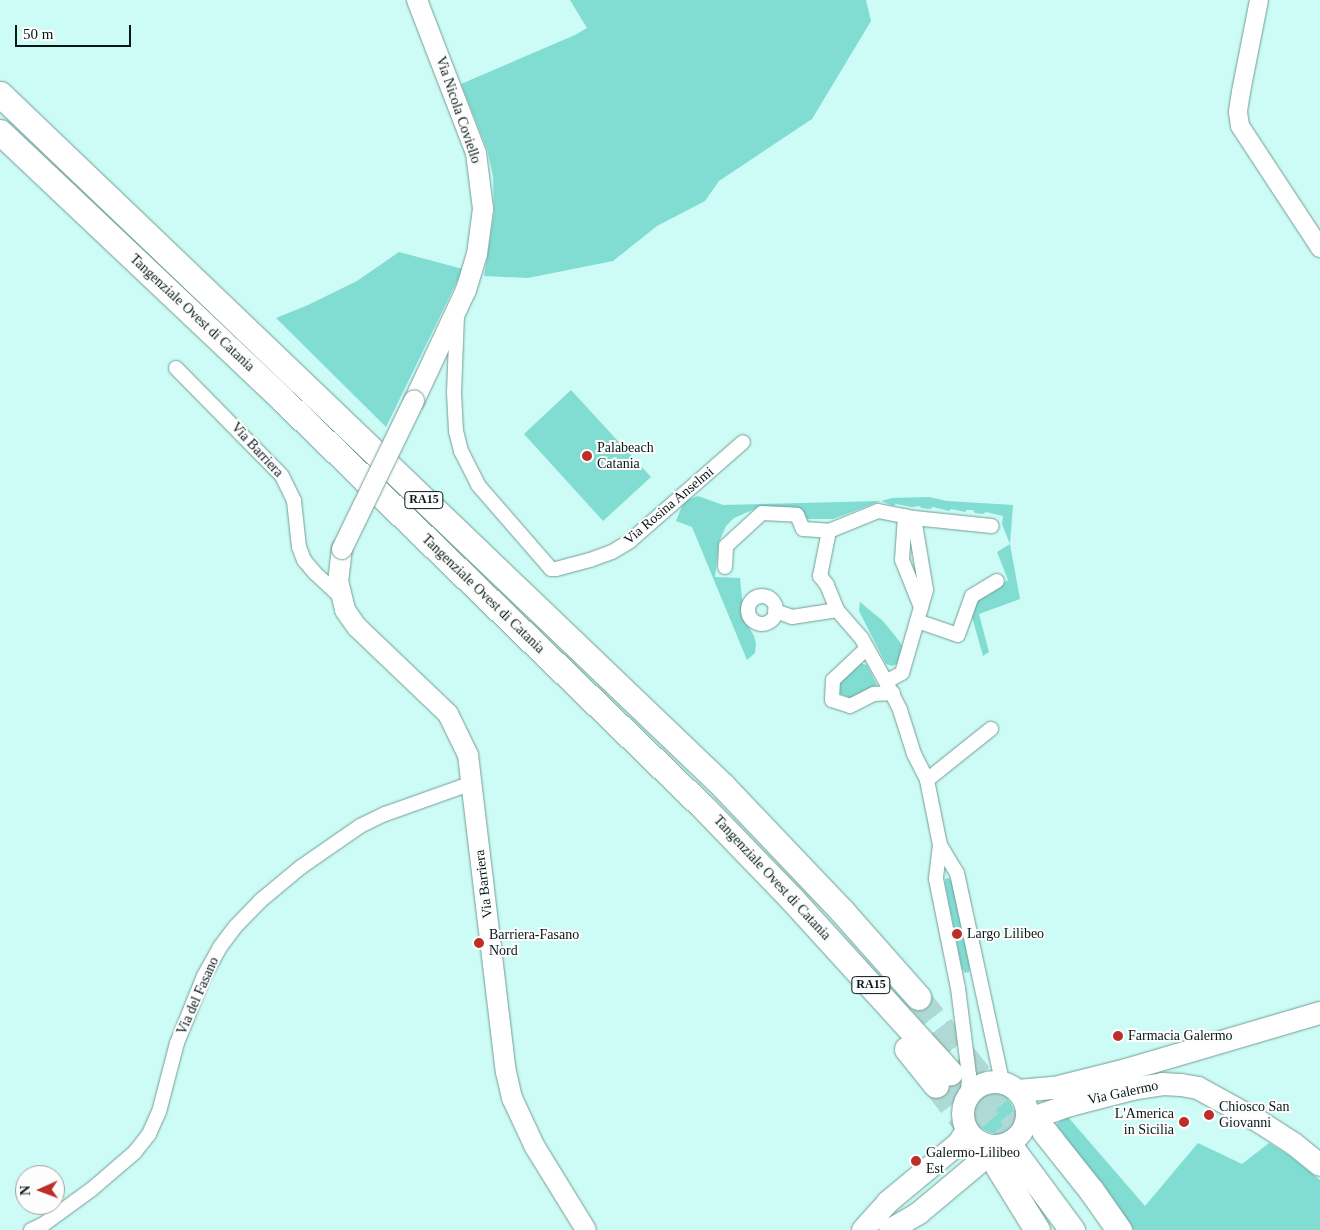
<!DOCTYPE html>
<html>
<head>
<meta charset="utf-8">
<style>
	body { margin:0 }
	#map { position:relative; width:1320px; height:1230px; overflow:hidden; background:#cdfbf5; font-family:"Times New Roman",serif }
	div>[style] { position:absolute }
	.green>* { inset:0; background:#81dcd1 }
	.round { border-radius:50% }
	.motorway-tunnel>* { height:25px; margin-top:-12.5px; transform-origin:0; background:repeating-linear-gradient(90deg,#afd9d4 0 25px,transparent 0 37px) }
	.roads { filter:drop-shadow(0 0 1px #729d97) drop-shadow(0 0 1px #729d97) }
	.minor>* { height:14px; margin:-7px; padding:0 7px; transform-origin:7px; border-radius:7px; background:#fff }
	.minor>.ring { margin:-7px; padding:0; box-sizing:content-box; background:none; border:14px solid #fff; border-radius:50% }
	.tertiary>* { height:18px; margin:-9px; padding:0 9px; transform-origin:9px; border-radius:9px; background:#fff }
	.secondary>* { height:20px; margin:-10px; padding:0 10px; transform-origin:10px; border-radius:10px; background:#fff }
	.primary>* { height:22px; margin:-11px; padding:0 11px; transform-origin:11px; border-radius:11px; background:#fff }
	.primary>.ring { margin:-11px; padding:0; box-sizing:content-box; background:none; border:22px solid #fff; border-radius:50% }
	.motorway>* { height:25px; margin:-12.5px; padding:0 12.5px; transform-origin:12.5px; border-radius:12.5px; background:#fff }
	.bridges { filter:drop-shadow(0 0 1px #729d97) drop-shadow(0 0 1px #729d97) }
	.secondary-bridge>* { height:20px; margin:-10px; padding:0 10px; transform-origin:10px; border-radius:10px; background:#fff }
	.dots>* { width:14px; height:14px; translate:-50% -50%; box-sizing:border-box; border:2px solid #fdfdfd; border-radius:50% }
	span { translate:-50% -50%; white-space:nowrap; text-align:center; line-height:1.15; -webkit-text-stroke:4px #fdfdfd; paint-order:stroke }
	.shield-label span { padding:1px 4px; background:#fdfdfd; border:1px solid; border-radius:4px; -webkit-text-stroke-width:0 }
	.shield-label { font-size:12px; color:#061816; font-weight:700 }
	.street-label { font-size:14px; color:#061816 }
	.poi-label { font-size:14px; color:#061816 }
	.left { translate:0 -50%; text-align:left }
	.right { translate:-100% -50%; text-align:right }
	.north { position:absolute; left:15px; top:1165px; width:50px; height:50px; box-sizing:border-box; background:#fdfdfd; border:1px solid #9aa1a1; border-radius:50%; rotate:268deg; font-size:14px; font-weight:700; line-height:20px; text-align:center; color:#061816 }
	.north::after { content:''; display:block; margin:auto; width:18px; height:22px; background:#bd2e29; clip-path:polygon(50% 0,100% 100%,50% 72%,0 100%) }
	.scale { position:absolute; left:15px; top:25px; width:116px; height:22px; box-sizing:border-box; border:2px solid #061816; border-top:0; padding-left:6px; font-size:15px; line-height:18px; white-space:nowrap; color:#061816; -webkit-text-stroke:4px #fdfdfd; paint-order:stroke }
</style>
</head>
<body>
<div id="map">
	<div class="green">
		<i style="clip-path:polygon(570px 0,866px 0,871px 21px,812px 119px,719px 181px,705px 201px,657px 226px,613px 261px,528px 278px,484px 276px,494px 213px,493px 176px,487px 149px,461px 84px,575px 35px,587px 28px)"></i>
		<i style="clip-path:polygon(399px 252px,463px 269px,386px 427px,276px 318px,308px 305px,357px 281px)"></i>
		<i style="clip-path:polygon(571px 390px,651px 477px,603px 521px,524px 434px)"></i>
		<i style="clip-path:polygon(698px 496px,723px 505px,881px 501px,892px 498px,929px 497px,947px 501px,1013px 505px,1010px 544px,1020px 599px,979px 614px,989px 652px,983px 656px,972px 617px,976px 602px,1008px 580px,997px 552px,1010px 544px,1002px 524px,1003px 516px,986px 512px,983px 514px,975px 513px,973px 510px,967px 510px,965px 512px,951px 509px,949px 511px,933px 507px,930px 509px,921px 508px,920px 506px,912px 507px,896px 504px,893px 506px,881px 501px,833px 519px,805px 519px,802px 511px,791px 507px,757px 508px,734px 518px,726px 526px,719px 542px,715px 577px,740px 578px,744px 618px,754px 636px,756px 644px,755px 653px,747px 660px,692px 527px,676px 521px,684px 501px)"></i>
		<i style="clip-path:polygon(860px 602px,883px 621px,900px 642px,904px 650px,899px 663px,892px 666px,886px 664px,859px 611px)"></i>
		<i style="clip-path:polygon(859px 663px,867px 665px,877px 685px,852px 699px,839px 693px,839px 683px)"></i>
		<i style="clip-path:polygon(949px 878px,952px 882px,970px 968px,969px 972px,965px 973px,962px 969px,945px 883px,945px 879px)"></i>
		<i class="round" style="left:976px;top:1095px;width:38px;height:38px"></i>
		<i style="clip-path:polygon(1068px 1117px,1145px 1206px,1198px 1143px,1242px 1164px,1269px 1143px,1290px 1156px,1320px 1180px,1320px 1230px,1134px 1230px,1056px 1124px)"></i>
	</div>
	<div class="motorway-tunnel">
		<i style="left:918px;top:997px;width:184px;rotate:51.6deg"></i>
		<i style="left:950px;top:1073px;width:103px;rotate:50.9deg"></i>
		<i style="left:936px;top:1085px;width:103px;rotate:52.9deg"></i>
	</div>
	<div class="roads">
		<div class="minor">
			<i style="left:457px;top:315px;width:78px;rotate:92.2deg"></i>
			<i style="left:454px;top:393px;width:38px;rotate:87deg"></i>
			<i style="left:456px;top:431px;width:21px;rotate:76deg"></i>
			<i style="left:461px;top:451px;width:38px;rotate:63deg"></i>
			<i style="left:478px;top:485px;width:111px;rotate:49deg"></i>
			<i style="left:551px;top:569px;width:5px"></i>
			<i style="left:556px;top:569px;width:35px;rotate:-15deg"></i>
			<i style="left:590px;top:560px;width:23px;rotate:-20deg"></i>
			<i style="left:612px;top:552px;width:21px;rotate:-31deg"></i>
			<i style="left:630px;top:541px;width:150px;rotate:-41.2deg"></i>
			<i style="left:176px;top:368px;width:151px;rotate:45.5deg"></i>
			<i style="left:282px;top:476px;width:28px;rotate:64deg"></i>
			<i style="left:294px;top:501px;width:46px;rotate:83.8deg"></i>
			<i style="left:299px;top:547px;width:14px;rotate:69deg"></i>
			<i style="left:304px;top:560px;width:17px;rotate:50deg"></i>
			<i style="left:315px;top:573px;width:34px;rotate:43deg"></i>
			<i style="left:905px;top:516px;width:44px;rotate:93.9deg"></i>
			<i style="left:902px;top:560px;width:51px;rotate:68deg"></i>
			<i style="left:914px;top:518px;width:78px;rotate:5.9deg"></i>
			<i style="left:829px;top:531px;width:46px;rotate:101.3deg"></i>
			<i style="left:820px;top:576px;width:11px;rotate:52deg"></i>
			<i style="left:827px;top:585px;width:27px;rotate:68deg"></i>
			<i style="left:837px;top:610px;width:38px;rotate:49deg"></i>
			<i style="left:862px;top:639px;width:49px;rotate:60.8deg"></i>
			<i style="left:886px;top:682px;width:31px;rotate:63deg"></i>
			<i style="left:900px;top:710px;width:46px;rotate:72.3deg"></i>
			<i style="left:914px;top:754px;width:29px;rotate:63deg"></i>
			<i style="left:927px;top:780px;width:66px;rotate:78.7deg"></i>
			<i style="left:940px;top:845px;width:34px;rotate:97deg"></i>
			<i style="left:936px;top:879px;width:111px;rotate:78.6deg"></i>
			<i style="left:958px;top:988px;width:88px;rotate:82.8deg"></i>
			<i style="left:969px;top:1075px;width:21px;rotate:93deg"></i>
			<i style="left:725px;top:567px;width:21px;rotate:-87deg"></i>
			<i style="left:726px;top:546px;width:49px;rotate:-42.5deg"></i>
			<i style="left:762px;top:513px;width:35px;rotate:3deg"></i>
			<i style="left:797px;top:515px;width:15px;rotate:67deg"></i>
			<i style="left:803px;top:529px;width:26px;rotate:4deg"></i>
			<i style="left:829px;top:531px;width:53px;rotate:-22.2deg"></i>
			<i style="left:878px;top:511px;width:37px;rotate:11deg"></i>
			<i style="left:914px;top:518px;width:73px;rotate:80.5deg"></i>
			<i style="left:926px;top:590px;width:86px;rotate:106.1deg"></i>
			<i style="left:902px;top:673px;width:18px;rotate:151deg"></i>
			<i class="ring" style="left:748px;top:596px;width:14px;height:14px"></i>
			<i style="left:775px;top:611px;width:18px;rotate:19deg"></i>
			<i style="left:792px;top:617px;width:46px;rotate:-8.8deg"></i>
			<i style="left:917px;top:621px;width:43px;rotate:18.9deg"></i>
			<i style="left:958px;top:635px;width:41px;rotate:-70.3deg"></i>
			<i style="left:972px;top:596px;width:29px;rotate:-31deg"></i>
			<i style="left:867px;top:648px;width:47px;rotate:136.7deg"></i>
			<i style="left:833px;top:680px;width:20px;rotate:93deg"></i>
			<i style="left:832px;top:700px;width:19px;rotate:18deg"></i>
			<i style="left:850px;top:706px;width:27px;rotate:-27deg"></i>
			<i style="left:874px;top:694px;width:19px;rotate:-3deg"></i>
			<i style="left:927px;top:780px;width:82px;rotate:-38.6deg"></i>
			<i style="left:940px;top:845px;width:33px;rotate:59deg"></i>
			<i style="left:957px;top:873px;width:214px;rotate:77.8deg"></i>
			<i style="left:31px;top:1230px;width:14px;rotate:-25deg"></i>
			<i style="left:44px;top:1224px;width:59px;rotate:-36.1deg"></i>
			<i style="left:92px;top:1189px;width:57px;rotate:-40.7deg"></i>
			<i style="left:135px;top:1152px;width:23px;rotate:-52deg"></i>
			<i style="left:149px;top:1134px;width:24px;rotate:-66deg"></i>
			<i style="left:159px;top:1112px;width:71px;rotate:-75.4deg"></i>
			<i style="left:177px;top:1043px;width:72px;rotate:-68.1deg"></i>
			<i style="left:204px;top:976px;width:33px;rotate:-61deg"></i>
			<i style="left:220px;top:947px;width:26px;rotate:-53deg"></i>
			<i style="left:236px;top:926px;width:35px;rotate:-46deg"></i>
			<i style="left:260px;top:901px;width:53px;rotate:-39.7deg"></i>
			<i style="left:301px;top:867px;width:72px;rotate:-34.8deg"></i>
			<i style="left:360px;top:826px;width:28px;rotate:-26deg"></i>
			<i style="left:385px;top:814px;width:92px;rotate:-19.6deg"></i>
		</div>
		<div class="tertiary">
			<i style="left:1259px;top:0;width:94px;rotate:101.1deg"></i>
			<i style="left:1241px;top:92px;width:20px;rotate:99deg"></i>
			<i style="left:1238px;top:112px;width:14px;rotate:82deg"></i>
			<i style="left:1240px;top:126px;width:146px;rotate:56.7deg"></i>
		</div>
		<div class="secondary">
			<i style="left:414px;top:401px;width:123px;rotate:-64.9deg"></i>
			<i style="left:466px;top:290px;width:38px;rotate:-73deg"></i>
			<i style="left:477px;top:254px;width:45px;rotate:-82.4deg"></i>
			<i style="left:483px;top:209px;width:56px;rotate:-97.1deg"></i>
			<i style="left:476px;top:153px;width:164px;rotate:-111.1deg"></i>
			<i style="left:342px;top:549px;width:32px;rotate:97deg"></i>
			<i style="left:338px;top:581px;width:30px;rotate:76deg"></i>
			<i style="left:345px;top:610px;width:21px;rotate:55deg"></i>
			<i style="left:357px;top:627px;width:126px;rotate:43.7deg"></i>
			<i style="left:448px;top:714px;width:46px;rotate:64deg"></i>
			<i style="left:468px;top:755px;width:319px;rotate:83.2deg"></i>
			<i style="left:506px;top:1072px;width:27px;rotate:77deg"></i>
			<i style="left:512px;top:1098px;width:54px;rotate:64.9deg"></i>
			<i style="left:535px;top:1147px;width:97px;rotate:58.4deg"></i>
		</div>
		<div class="primary">
			<i class="ring" style="left:963px;top:1082px;width:42px;height:42px"></i>
			<i style="left:1018px;top:1091px;width:37px;rotate:-5deg"></i>
			<i style="left:1055px;top:1088px;width:73px;rotate:-14.2deg"></i>
			<i style="left:1126px;top:1070px;width:202px;rotate:-16.4deg"></i>
			<i style="left:1027px;top:1120px;width:46px;rotate:-19.2deg"></i>
			<i style="left:1070px;top:1105px;width:64px;rotate:-14.5deg"></i>
			<i style="left:1132px;top:1089px;width:30px;rotate:-9deg"></i>
			<i style="left:1162px;top:1084px;width:19px;rotate:3deg"></i>
			<i style="left:1181px;top:1085px;width:17px;rotate:10deg"></i>
			<i style="left:1198px;top:1088px;width:71px;rotate:28.7deg"></i>
			<i style="left:1260px;top:1122px;width:40px;rotate:32.9deg"></i>
			<i style="left:1294px;top:1144px;width:33px;rotate:39deg"></i>
			<i style="left:863px;top:1230px;width:38px;rotate:-48deg"></i>
			<i style="left:888px;top:1202px;width:92px;rotate:-39.7deg"></i>
			<i style="left:959px;top:1143px;width:15px;rotate:-58deg"></i>
			<i style="left:890px;top:1230px;width:34px;rotate:-30deg"></i>
			<i style="left:919px;top:1213px;width:104px;rotate:-39.9deg"></i>
		</div>
		<div class="motorway">
			<i style="left:0;top:94px;width:1001px;rotate:43.74deg"></i>
			<i style="left:723px;top:786px;width:173px;rotate:46.4deg"></i>
			<i style="left:842px;top:911px;width:115px;rotate:48.5deg"></i>
			<i style="left:0;top:132px;width:388px;rotate:43.4deg"></i>
			<i style="left:282px;top:399px;width:591px;rotate:44.11deg"></i>
			<i style="left:706px;top:810px;width:122px;rotate:46deg"></i>
			<i style="left:791px;top:898px;width:236px;rotate:47.7deg"></i>
			<i style="left:907px;top:1049px;width:46px;rotate:51.1deg"></i>
			<i style="left:1044px;top:1131px;width:75px;rotate:51.5deg"></i>
			<i style="left:1091px;top:1190px;width:49px;rotate:55deg"></i>
			<i style="left:1015px;top:1153px;width:96px;rotate:53.5deg"></i>
			<i style="left:998px;top:1167px;width:74px;rotate:58.2deg"></i>
		</div>
	</div>
	<div class="bridges">
		<div class="secondary-bridge">
			<i style="left:342px;top:549px;width:165px;rotate:-64.1deg"></i>
		</div>
	</div>
	<div class="dots">
		<i style="left:587px;top:456px;background:#bd2e29"></i>
		<i style="left:957px;top:934px;background:#bd2e29"></i>
		<i style="left:479px;top:943px;background:#bd2e29"></i>
		<i style="left:1118px;top:1036px;background:#bd2e29"></i>
		<i style="left:1209px;top:1115px;background:#bd2e29"></i>
		<i style="left:1184px;top:1122px;background:#bd2e29"></i>
		<i style="left:916px;top:1161px;background:#bd2e29"></i>
	</div>
	<div class="shield-label">
		<span style="left:424px;top:500px">RA15</span>
		<span style="left:871px;top:985px">RA15</span>
	</div>
	<div class="street-label">
		<span style="left:458px;top:110px;rotate:71deg">Via Nicola Coviello</span>
		<span style="left:192px;top:313px;rotate:43deg">Tangenziale Ovest di Catania</span>
		<span style="left:257px;top:450px;rotate:47deg">Via Barriera</span>
		<span style="left:669px;top:506px;rotate:-40deg">Via Rosina Anselmi</span>
		<span style="left:483px;top:594px;rotate:44deg">Tangenziale Ovest di Catania</span>
		<span style="left:772px;top:878px;rotate:47deg">Tangenziale Ovest di Catania</span>
		<span style="left:484px;top:884px;rotate:-97deg">Via Barriera</span>
		<span style="left:198px;top:996px;rotate:-66deg">Via del Fasano</span>
		<span style="left:1123px;top:1093px;rotate:-12deg">Via Galermo</span>
	</div>
	<div class="poi-label">
		<span class="left" style="left:597px;top:456px">Palabeach<br>Catania</span>
		<span class="left" style="left:967px;top:934px">Largo Lilibeo</span>
		<span class="left" style="left:489px;top:943px">Barriera-Fasano<br>Nord</span>
		<span class="left" style="left:1128px;top:1036px">Farmacia Galermo</span>
		<span class="left" style="left:1219px;top:1115px">Chiosco San<br>Giovanni</span>
		<span class="right" style="left:1174px;top:1122px">L'America<br>in Sicilia</span>
		<span class="left" style="left:926px;top:1161px">Galermo-Lilibeo<br>Est</span>
	</div>
	<div class="north">N</div>
	<div class="scale">50 m</div>
</div>
</body>
</html>
